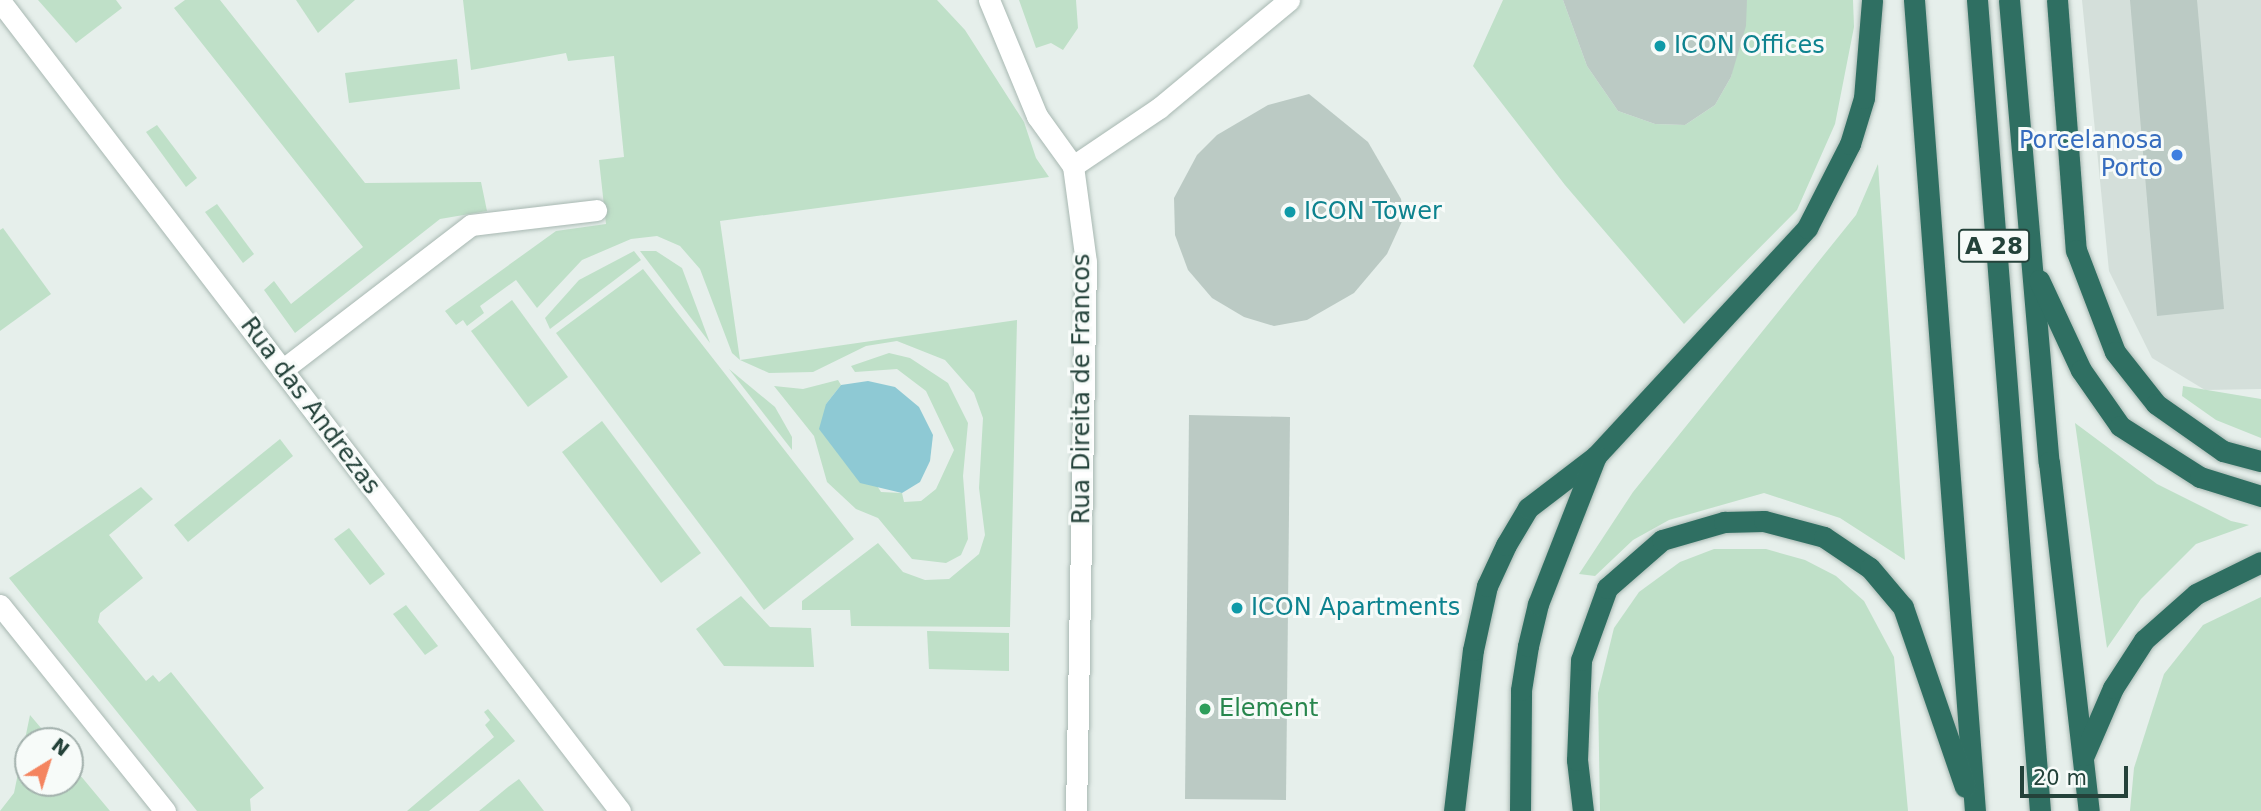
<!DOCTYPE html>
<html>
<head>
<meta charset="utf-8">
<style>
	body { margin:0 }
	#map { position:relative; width:2261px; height:811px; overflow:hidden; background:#e6efeb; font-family:"DejaVu Sans",sans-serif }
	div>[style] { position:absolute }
	.built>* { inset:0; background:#d4dfda }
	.green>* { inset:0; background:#bfe0c8 }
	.water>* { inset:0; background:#8ec9d4 }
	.building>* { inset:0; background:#bbcac4 }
	.roads { filter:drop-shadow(0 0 2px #a8b8b2) drop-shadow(0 0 2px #a8b8b2) }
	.minor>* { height:21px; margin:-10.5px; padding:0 10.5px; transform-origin:10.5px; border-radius:10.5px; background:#fff }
	.secondary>* { height:21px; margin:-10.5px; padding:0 10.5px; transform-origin:10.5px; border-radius:10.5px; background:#fff }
	.motorway>* { height:21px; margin:-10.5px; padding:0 10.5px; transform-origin:10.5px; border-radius:10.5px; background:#2f6f62 }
	.dots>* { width:19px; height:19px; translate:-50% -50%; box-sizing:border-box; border:4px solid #f7fbf9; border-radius:50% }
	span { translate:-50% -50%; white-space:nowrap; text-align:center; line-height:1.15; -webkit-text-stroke:6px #f7fbf9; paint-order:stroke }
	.shield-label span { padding:2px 5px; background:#f7fbf9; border:2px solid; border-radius:5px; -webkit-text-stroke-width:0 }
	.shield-label { font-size:23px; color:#24423a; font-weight:700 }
	.culture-label { font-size:24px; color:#0d838f }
	.left { translate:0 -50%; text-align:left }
	.shop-label { font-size:24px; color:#366cbe }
	.right { translate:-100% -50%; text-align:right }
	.street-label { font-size:24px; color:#24423a }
	.leisure-label { font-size:24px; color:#27864d }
	.north { position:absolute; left:14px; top:727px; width:70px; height:70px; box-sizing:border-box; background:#f7fbf9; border:2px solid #a3b1ad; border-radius:50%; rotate:38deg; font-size:19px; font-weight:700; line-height:28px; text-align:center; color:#24423a }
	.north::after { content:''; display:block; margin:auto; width:24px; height:32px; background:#f4845f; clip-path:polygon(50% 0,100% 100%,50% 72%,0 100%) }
	.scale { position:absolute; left:2020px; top:766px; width:108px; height:32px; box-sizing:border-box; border:4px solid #24423a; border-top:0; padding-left:9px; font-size:21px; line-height:24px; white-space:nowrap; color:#24423a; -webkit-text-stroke:5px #f7fbf9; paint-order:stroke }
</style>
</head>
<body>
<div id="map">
	<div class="built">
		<i style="clip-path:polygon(2082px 0,2261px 0,2261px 389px,2205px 390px,2152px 358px,2109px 271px)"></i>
	</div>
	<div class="green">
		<i style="clip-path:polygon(38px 0,116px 0,122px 8px,76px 43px)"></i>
		<i style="clip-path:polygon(185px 0,220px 0,365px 183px,481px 182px,487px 211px,440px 219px,295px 333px,264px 290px,274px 281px,291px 304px,363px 247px,174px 8px)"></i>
		<i style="clip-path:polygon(296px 0,355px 0,318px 33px)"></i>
		<i style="clip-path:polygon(463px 0,937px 0,965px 30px,1024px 122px,1036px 158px,1049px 177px,720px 221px,740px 360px,1017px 320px,1010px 627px,851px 626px,850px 610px,802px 610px,802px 601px,878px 543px,903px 572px,925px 580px,949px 579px,979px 554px,985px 535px,979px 488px,983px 418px,974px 393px,945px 360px,897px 341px,866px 346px,813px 372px,769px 373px,740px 360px,732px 353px,700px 269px,680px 246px,657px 236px,631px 239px,582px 260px,537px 308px,516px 280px,480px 306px,484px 313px,467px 326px,463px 320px,456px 325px,445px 311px,556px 231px,606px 224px,599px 160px,624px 157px,614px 56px,568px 61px,566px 53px,471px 70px)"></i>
		<i style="clip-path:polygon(1019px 0,1076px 0,1078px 28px,1063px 50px,1051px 43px,1036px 48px)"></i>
		<i style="clip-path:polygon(1503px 0,1563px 0,1587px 66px,1618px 111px,1655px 124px,1685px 125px,1715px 105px,1731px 77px,1747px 0,1853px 0,1854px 27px,1835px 124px,1797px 210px,1684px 324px,1565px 185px,1473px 66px)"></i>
		<i style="clip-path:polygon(457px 59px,460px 89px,349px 103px,345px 73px)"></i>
		<i style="clip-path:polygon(157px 125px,197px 178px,186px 187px,146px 132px)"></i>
		<i style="clip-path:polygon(1878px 164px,1905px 560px,1840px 518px,1764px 493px,1669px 520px,1633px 540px,1595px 576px,1579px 574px,1633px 492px,1856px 215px)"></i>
		<i style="clip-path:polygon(217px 204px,254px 254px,243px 263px,205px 212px)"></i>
		<i style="clip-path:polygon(3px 228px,51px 294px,0 331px,0 230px)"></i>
		<i style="clip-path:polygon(634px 251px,641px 260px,550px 329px,545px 318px,579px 280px)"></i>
		<i style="clip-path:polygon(640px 251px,656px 251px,682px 268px,710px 343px)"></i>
		<i style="clip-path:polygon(643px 269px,854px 539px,764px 610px,556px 333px)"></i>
		<i style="clip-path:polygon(512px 300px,568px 377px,528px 407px,471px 331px)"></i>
		<i style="clip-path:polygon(889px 353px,910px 358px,948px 383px,968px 423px,963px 476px,968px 539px,961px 555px,946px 563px,912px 559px,878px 518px,856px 509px,827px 482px,814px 436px,774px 386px,803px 389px,838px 380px,841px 385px,826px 404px,881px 492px,902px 493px,904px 502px,921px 501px,936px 489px,954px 450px,926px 391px,897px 369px,855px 372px,851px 366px)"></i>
		<i style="clip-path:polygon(729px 369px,775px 407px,792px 437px,792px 450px)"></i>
		<i style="clip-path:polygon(2183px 386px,2261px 399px,2261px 438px,2216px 420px,2182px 396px)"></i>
		<i style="clip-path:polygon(602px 421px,701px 553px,661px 583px,562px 452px)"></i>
		<i style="clip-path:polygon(2075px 423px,2157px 484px,2231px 521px,2249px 525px,2196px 544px,2141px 599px,2107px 648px)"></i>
		<i style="clip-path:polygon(280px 439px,293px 456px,188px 542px,174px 525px)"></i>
		<i style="clip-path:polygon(141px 487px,153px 499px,109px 535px,143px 578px,100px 613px,98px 622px,146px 681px,153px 675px,159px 682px,171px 672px,264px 788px,250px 799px,251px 811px,197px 811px,9px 578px)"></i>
		<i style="clip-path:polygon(349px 528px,385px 574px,370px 585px,334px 539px)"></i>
		<i style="clip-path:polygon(1714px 549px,1766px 549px,1805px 560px,1836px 576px,1864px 601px,1894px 657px,1908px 811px,1600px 811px,1598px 693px,1614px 628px,1639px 592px,1680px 562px)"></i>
		<i style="clip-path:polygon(741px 596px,770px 627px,811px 628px,814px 667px,724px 666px,696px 629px)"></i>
		<i style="clip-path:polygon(2261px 597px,2261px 811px,2130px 811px,2134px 768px,2164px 674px,2203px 625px)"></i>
		<i style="clip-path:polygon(406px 605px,438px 646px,425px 655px,393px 614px)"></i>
		<i style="clip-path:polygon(927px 631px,1009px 633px,1009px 671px,929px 669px)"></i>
		<i style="clip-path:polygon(488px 709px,515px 741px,429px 811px,407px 811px,494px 737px,485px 725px,490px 720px,484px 712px)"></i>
		<i style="clip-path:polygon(30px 715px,52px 741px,28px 741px,28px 783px,70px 783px,70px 763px,110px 811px,0 811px,14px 793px)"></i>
		<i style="clip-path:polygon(519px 779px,544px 811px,479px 811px,508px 787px)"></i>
	</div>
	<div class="water">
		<i style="clip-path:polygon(868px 381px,895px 387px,919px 407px,933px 435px,930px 461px,920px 482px,902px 493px,860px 483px,819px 429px,826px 404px,841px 385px)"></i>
	</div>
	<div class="building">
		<i style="clip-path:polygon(1563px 0,1747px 0,1746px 26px,1731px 77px,1715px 105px,1685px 125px,1655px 124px,1618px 111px,1587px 66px)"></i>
		<i style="clip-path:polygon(2130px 0,2197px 0,2224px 309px,2157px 316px)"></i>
		<i style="clip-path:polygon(1309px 94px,1368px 142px,1401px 199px,1404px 217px,1387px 254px,1354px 293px,1307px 320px,1274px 326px,1244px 317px,1212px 298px,1188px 270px,1175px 235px,1174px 198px,1197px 155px,1217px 135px,1268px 105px)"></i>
		<i style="clip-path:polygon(1189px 415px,1290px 417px,1286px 800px,1185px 799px)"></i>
	</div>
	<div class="roads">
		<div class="minor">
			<i style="left:989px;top:0;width:126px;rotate:67.5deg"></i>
			<i style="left:1037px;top:116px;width:62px;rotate:54.2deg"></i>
			<i style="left:1073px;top:166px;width:97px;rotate:82.3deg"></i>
			<i style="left:1086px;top:262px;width:549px;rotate:91.04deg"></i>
			<i style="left:0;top:1px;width:1020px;rotate:52.57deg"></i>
			<i style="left:1073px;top:166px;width:104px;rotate:-34deg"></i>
			<i style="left:1159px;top:108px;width:169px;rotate:-39.7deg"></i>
			<i style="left:282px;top:370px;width:238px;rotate:-37.5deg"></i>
			<i style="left:471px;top:225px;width:126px;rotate:-6.8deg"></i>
		</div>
		<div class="secondary">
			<i style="left:0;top:605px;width:264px;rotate:51.3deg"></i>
		</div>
		<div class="motorway">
			<i style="left:1914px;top:0;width:813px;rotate:85.7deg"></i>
			<i style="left:1977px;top:0;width:813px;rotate:85.56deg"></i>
			<i style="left:2009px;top:0;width:464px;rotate:85.1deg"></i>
			<i style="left:2049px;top:462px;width:351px;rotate:83.5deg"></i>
			<i style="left:2057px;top:0;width:251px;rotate:85.7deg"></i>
			<i style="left:2076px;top:250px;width:109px;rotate:69.1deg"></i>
			<i style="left:2115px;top:352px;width:66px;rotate:51.7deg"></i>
			<i style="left:2156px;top:404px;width:82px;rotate:35deg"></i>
			<i style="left:2223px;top:451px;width:39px;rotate:15deg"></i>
			<i style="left:2039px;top:280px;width:99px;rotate:65deg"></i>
			<i style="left:2081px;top:370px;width:68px;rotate:55.1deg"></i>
			<i style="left:2120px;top:426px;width:95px;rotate:32.5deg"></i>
			<i style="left:2200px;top:477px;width:64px;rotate:17.3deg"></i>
			<i style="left:2084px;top:755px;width:73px;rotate:-66.6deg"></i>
			<i style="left:2113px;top:688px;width:57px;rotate:-57.1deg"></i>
			<i style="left:2144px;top:640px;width:69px;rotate:-41.5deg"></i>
			<i style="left:2196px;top:594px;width:72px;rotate:-26.2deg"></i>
			<i style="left:1454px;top:811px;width:162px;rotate:-83.3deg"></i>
			<i style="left:1473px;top:650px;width:66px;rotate:-77.7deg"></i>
			<i style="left:1487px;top:586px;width:45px;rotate:-65.1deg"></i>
			<i style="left:1506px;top:545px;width:43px;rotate:-59.3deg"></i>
			<i style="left:1528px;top:508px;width:86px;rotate:-37.4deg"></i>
			<i style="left:1596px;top:456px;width:311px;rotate:-47.2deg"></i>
			<i style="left:1807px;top:228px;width:94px;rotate:-62.9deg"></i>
			<i style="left:1850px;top:144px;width:48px;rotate:-73.1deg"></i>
			<i style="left:1864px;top:98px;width:98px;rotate:-85.3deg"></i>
			<i style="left:1520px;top:811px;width:121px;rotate:-89.5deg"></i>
			<i style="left:1521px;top:690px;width:45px;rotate:-81deg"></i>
			<i style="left:1528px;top:646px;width:43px;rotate:-76.6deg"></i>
			<i style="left:1538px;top:604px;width:159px;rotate:-68.6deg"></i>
			<i style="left:1583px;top:811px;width:51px;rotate:-96.7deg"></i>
			<i style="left:1577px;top:760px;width:100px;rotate:-87.7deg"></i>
			<i style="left:1581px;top:660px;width:77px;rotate:-70.1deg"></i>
			<i style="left:1607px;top:588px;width:73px;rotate:-41.1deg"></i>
			<i style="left:1662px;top:540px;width:65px;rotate:-16.2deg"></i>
			<i style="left:1724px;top:522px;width:40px;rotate:-1.4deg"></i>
			<i style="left:1764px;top:521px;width:62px;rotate:14.9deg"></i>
			<i style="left:1824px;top:537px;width:55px;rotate:34deg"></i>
			<i style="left:1870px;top:568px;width:51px;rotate:49.8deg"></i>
			<i style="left:1903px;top:607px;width:190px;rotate:71deg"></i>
		</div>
	</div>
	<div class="dots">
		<i style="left:1660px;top:46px;background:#0f9aa8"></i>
		<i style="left:2177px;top:155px;background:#3f7fe0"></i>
		<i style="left:1290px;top:212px;background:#0f9aa8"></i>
		<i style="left:1237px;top:608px;background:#0f9aa8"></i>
		<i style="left:1205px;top:709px;background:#2e9e5b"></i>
	</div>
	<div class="shield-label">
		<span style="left:1994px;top:246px">A 28</span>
	</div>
	<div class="culture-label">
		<span class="left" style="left:1674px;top:46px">ICON Offices</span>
		<span class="left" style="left:1304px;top:212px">ICON Tower</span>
		<span class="left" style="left:1251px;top:608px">ICON Apartments</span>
	</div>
	<div class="shop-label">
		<span class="right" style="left:2163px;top:155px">Porcelanosa<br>Porto</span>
	</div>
	<div class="street-label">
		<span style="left:1082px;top:389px;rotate:-90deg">Rua Direita de Francos</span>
		<span style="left:310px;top:406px;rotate:53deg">Rua das Andrezas</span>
	</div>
	<div class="leisure-label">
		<span class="left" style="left:1219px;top:709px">Element</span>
	</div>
	<div class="north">N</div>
	<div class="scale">20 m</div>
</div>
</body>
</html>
